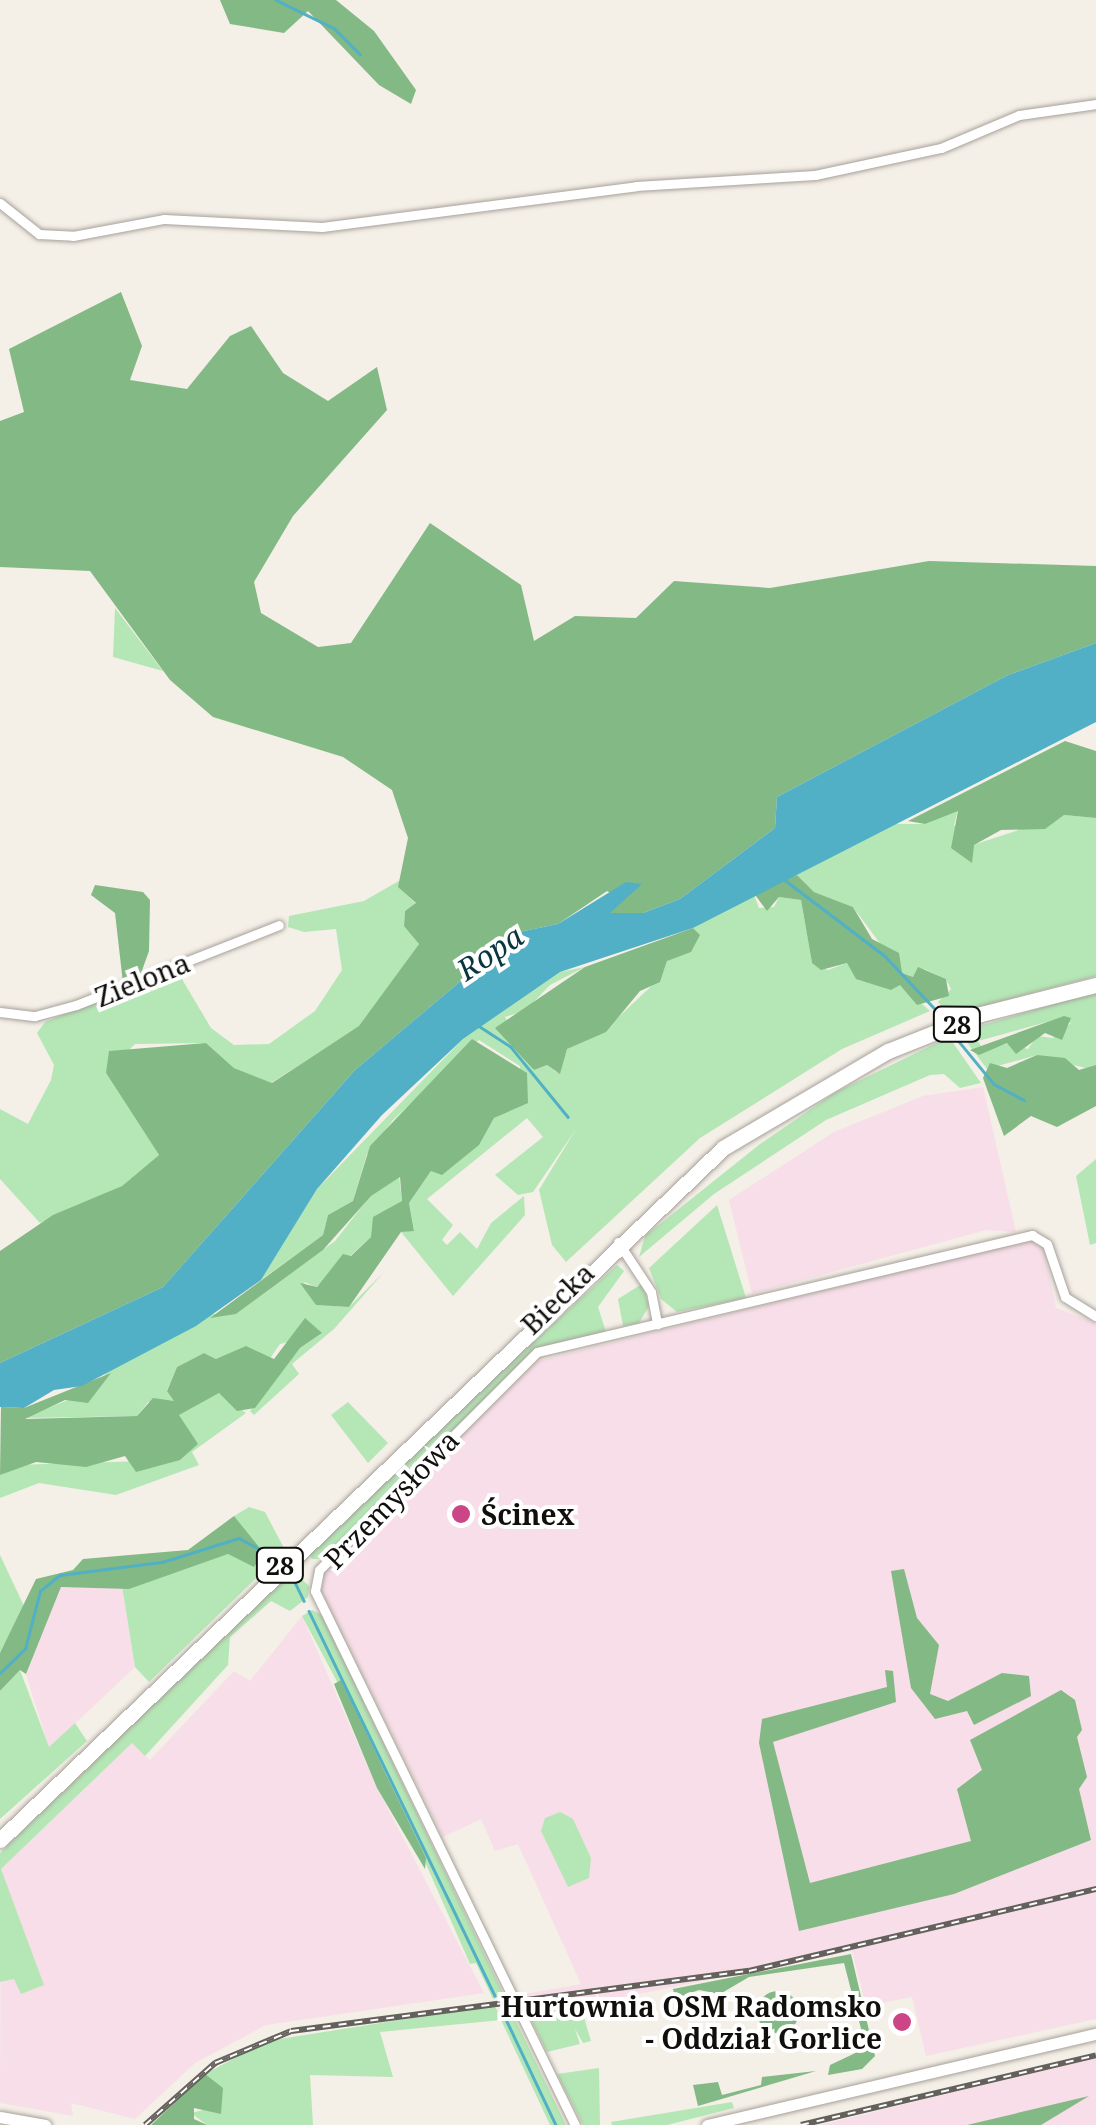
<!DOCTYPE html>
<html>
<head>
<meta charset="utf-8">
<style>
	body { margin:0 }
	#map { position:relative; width:1096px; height:2125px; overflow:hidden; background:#f4efe7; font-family:"Noto Serif",serif }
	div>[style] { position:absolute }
	.industrial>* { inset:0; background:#f7dee8 }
	.green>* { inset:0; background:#b5e7b6 }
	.forest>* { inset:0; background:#83b985 }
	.round { border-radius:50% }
	.water>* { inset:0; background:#51b0c5 }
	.stream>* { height:2.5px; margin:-1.25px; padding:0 1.25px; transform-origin:1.25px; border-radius:1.25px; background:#51b0c5 }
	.roads { filter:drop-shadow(0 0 2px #a6a19a) drop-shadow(0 0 2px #a6a19a) }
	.minor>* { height:9px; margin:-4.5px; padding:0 4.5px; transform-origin:4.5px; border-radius:4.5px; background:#fff }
	.tertiary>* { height:11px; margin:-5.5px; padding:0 5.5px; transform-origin:5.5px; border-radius:5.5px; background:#fff }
	.primary>* { height:15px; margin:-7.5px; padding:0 7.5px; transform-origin:7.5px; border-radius:7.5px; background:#fff }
	.rail>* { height:6px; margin-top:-3px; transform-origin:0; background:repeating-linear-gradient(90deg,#fff 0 8px,#64605c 0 16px); box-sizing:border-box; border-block:2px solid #64605c }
	.dots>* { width:28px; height:28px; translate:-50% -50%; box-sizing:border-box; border:5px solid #fff; border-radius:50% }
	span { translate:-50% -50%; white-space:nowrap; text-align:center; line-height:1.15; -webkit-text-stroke:8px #fff; paint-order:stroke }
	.shield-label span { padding:2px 8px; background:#fff; border:2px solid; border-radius:8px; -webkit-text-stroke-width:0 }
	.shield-label { font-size:25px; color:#110f0c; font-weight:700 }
	.street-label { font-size:28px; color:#110f0c }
	.poi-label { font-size:28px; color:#110f0c; font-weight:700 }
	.left { translate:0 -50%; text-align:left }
	.right { translate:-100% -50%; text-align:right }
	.water-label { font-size:30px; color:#07363f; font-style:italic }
</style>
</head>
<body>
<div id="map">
	<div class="industrial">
		<i style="clip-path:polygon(983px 1087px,1016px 1232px,986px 1230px,752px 1294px,729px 1200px,834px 1132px,923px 1096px)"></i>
		<i style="clip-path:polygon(1033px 1238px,1044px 1249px,1056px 1308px,1096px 1323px,1096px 2019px,926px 2056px,912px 1997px,866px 2006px,852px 1951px,529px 2016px,519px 1995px,581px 1984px,518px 1844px,495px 1851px,481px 1819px,443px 1837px,320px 1589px,325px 1571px,538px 1361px)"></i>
		<i style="clip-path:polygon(122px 1586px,135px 1667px,49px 1748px,26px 1674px,61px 1587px)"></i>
		<i style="clip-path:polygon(302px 1616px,377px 1788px,484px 1993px,266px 2025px,195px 2063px,135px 2119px,71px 2103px,73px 2116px,0 2103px,1px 1869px,132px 1743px,150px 1760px,234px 1671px,250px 1681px)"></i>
		<i style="clip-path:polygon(1096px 2058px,1096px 2125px,820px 2125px,1042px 2071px)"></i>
	</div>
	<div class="green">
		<i style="clip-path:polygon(115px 608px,163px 671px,113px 657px)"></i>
		<i style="clip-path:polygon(958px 810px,954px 825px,973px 845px,1064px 815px,1096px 818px,1096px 976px,949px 1015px,938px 1002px,951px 989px,946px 979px,924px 969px,913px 977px,902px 973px,853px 907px,814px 892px,797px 875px,886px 824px,925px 824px)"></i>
		<i style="clip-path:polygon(404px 878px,399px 887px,416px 904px,405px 911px,404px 925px,419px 944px,360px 1026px,271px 1083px,234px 1068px,206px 1043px,135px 1044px,106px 1073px,159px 1155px,122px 1186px,40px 1223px,0 1179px,0 1109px,28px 1124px,51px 1080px,54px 1065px,37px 1033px,45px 1022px,176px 969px,211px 1028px,234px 1045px,269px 1044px,315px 1011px,342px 970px,336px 929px,304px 932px,288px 927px,289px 916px,364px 901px)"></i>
		<i style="clip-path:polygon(753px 892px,759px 908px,774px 907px,779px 897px,801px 900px,812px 963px,828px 970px,847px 963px,857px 979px,900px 985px,930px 1011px,842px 1049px,700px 1138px,566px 1262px,552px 1245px,539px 1190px,576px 1129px,533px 1192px,518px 1195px,495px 1175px,543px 1137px,527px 1118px,427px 1199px,453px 1225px,442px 1240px,447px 1245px,460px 1232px,477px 1249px,491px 1223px,524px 1196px,525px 1215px,453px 1296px,401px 1232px,414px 1230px,409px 1203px,431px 1171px,456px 1163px,479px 1144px,494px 1118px,519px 1104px,520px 1066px,479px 1040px,393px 1120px,367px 1154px,353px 1201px,328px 1215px,323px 1235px,261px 1280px,317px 1189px,463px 1039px,560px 972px,585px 967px,550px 985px,525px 1011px,505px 1017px,534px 1070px,547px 1065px,556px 1072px,567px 1049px,608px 1027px,662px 976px,667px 961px,691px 947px,699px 935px,693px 928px)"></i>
		<i style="clip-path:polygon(evenodd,1096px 992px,1096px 1065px,1089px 1069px,1037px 1055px,987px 1069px,959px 1032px,1096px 992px,1054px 1020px,1071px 1023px,1053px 1038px,1037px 1036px,1028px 1049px,1008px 1043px,984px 1051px,978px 1041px,1054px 1020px)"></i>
		<i style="clip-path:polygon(949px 1037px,981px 1083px,960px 1088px,944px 1074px,930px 1075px,826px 1120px,714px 1194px,639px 1257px,645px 1236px,760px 1144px,836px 1092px)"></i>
		<i style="clip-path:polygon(1096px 1159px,1096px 1243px,1090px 1245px,1076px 1176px)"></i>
		<i style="clip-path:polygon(399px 1176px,402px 1201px,371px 1237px,316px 1287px,304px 1282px,316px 1305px,349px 1307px,384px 1272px,334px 1329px,292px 1364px,299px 1374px,254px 1415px,250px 1411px,300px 1348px,322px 1333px,280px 1344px,269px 1360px,255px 1350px,216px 1359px,204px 1353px,177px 1367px,167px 1390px,175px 1401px,148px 1402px,137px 1416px,23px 1418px,96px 1389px,106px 1373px,211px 1314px,236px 1314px,335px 1241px,371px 1195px)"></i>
		<i style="clip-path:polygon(717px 1205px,746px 1298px,677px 1312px,661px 1299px,649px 1268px)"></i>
		<i style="clip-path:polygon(617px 1265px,624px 1271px,598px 1307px,606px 1332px,535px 1351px,323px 1559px,312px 1559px,307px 1551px)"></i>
		<i style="clip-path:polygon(642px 1284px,649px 1306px,639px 1323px,623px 1326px,618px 1299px)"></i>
		<i style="clip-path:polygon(219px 1393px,246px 1413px,192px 1452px,199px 1465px,116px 1495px,39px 1483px,0 1498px,0 1475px,12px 1465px,180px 1460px,189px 1447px,178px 1414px)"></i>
		<i style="clip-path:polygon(348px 1402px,388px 1443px,368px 1463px,331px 1415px)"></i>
		<i style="clip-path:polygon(249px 1507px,265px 1512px,285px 1550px,149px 1682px,135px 1667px,122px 1586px,228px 1554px,254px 1566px,234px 1516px)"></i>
		<i style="clip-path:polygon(0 1555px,24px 1606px,0 1653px)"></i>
		<i style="clip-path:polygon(292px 1570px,309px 1586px,308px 1597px,290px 1611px,271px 1601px,230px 1637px,228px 1665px,145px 1756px,132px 1743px,1px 1869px,44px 1985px,21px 1994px,14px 1979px,0 1982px,0 1853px)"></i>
		<i style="clip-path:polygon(312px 1610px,322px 1615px,504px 1995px,493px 1999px,476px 1963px,470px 1964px,386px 1773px,302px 1616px)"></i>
		<i style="clip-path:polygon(20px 1670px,49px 1747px,75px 1723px,87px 1741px,0 1819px,0 1691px)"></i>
		<i style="clip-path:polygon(560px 1812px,573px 1819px,591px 1858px,589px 1878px,568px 1887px,541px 1831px,545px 1818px)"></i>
		<i style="clip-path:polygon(580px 2004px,591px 2041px,583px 2043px,575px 2029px,580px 2044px,547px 2052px,529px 2016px)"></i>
		<i style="clip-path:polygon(494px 2005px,500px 2015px,511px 2011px,566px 2125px,550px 2125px,501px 2020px,380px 2032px,393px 2077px,310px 2075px,313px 2125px,207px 2125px,191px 2113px,211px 2108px,205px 2074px,267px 2041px)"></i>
		<i style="clip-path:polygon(599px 2068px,600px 2125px,583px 2125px,557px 2074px)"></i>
		<i style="clip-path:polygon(732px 2102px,734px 2108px,667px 2125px,612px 2125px,611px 2122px)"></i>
	</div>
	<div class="forest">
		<i style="clip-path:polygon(220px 0,336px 0,374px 31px,416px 90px,411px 104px,379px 85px,308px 11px,284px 33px,230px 24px)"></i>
		<i style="clip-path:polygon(121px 292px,142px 346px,130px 380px,187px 389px,230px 336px,251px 326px,283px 373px,328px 401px,377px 367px,387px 410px,293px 516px,254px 582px,261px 613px,318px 647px,351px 643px,430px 523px,521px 585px,534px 641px,575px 616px,636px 618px,674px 581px,770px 588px,929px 561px,1096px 566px,1096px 643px,1006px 676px,777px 797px,775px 828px,680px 899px,643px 913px,609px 913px,622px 900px,607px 891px,558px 924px,519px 932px,355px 1070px,163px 1287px,0 1363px,0 1251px,53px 1215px,122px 1186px,159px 1155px,106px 1073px,109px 1051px,206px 1043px,234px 1068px,272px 1083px,359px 1026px,419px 944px,404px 926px,405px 911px,416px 903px,398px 887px,408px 838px,392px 790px,343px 757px,213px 717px,170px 680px,90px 571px,0 567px,0 421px,24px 412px,9px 349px)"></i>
		<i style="clip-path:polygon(1065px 741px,1096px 751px,1096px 818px,1064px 815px,1045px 829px,1001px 830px,974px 845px,972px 863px,951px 848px,958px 811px,925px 824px,908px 821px)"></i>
		<i style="clip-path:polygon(797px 875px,814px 892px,853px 907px,872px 939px,899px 953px,902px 973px,913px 977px,918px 967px,946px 979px,949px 996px,917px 1005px,900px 985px,891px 990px,856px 979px,847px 963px,821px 970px,812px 963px,801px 900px,779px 897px,767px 911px,753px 892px)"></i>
		<i style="clip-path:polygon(95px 885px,143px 892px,150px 900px,149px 951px,140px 976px,123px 983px,115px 913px,91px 895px)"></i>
		<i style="clip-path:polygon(693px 928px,700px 935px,691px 952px,667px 961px,660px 982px,640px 991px,606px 1032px,567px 1049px,560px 1074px,547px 1065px,534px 1070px,495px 1028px,585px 967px)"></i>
		<i style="clip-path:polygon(1064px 1016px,1071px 1018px,1062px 1040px,1045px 1033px,1016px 1054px,1007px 1043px,979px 1055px,970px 1050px)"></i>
		<i style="clip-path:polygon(472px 1039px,527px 1073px,528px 1103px,494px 1118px,479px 1145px,442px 1175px,431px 1171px,409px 1203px,414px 1231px,401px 1232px,349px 1307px,316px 1305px,300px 1283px,317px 1287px,343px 1254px,351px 1256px,371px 1237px,373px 1217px,402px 1201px,400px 1177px,371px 1196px,323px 1250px,236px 1314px,210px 1318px,323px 1235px,328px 1215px,353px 1201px,370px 1146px)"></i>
		<i style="clip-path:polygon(1037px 1055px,1065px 1058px,1079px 1070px,1096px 1065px,1096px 1106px,1057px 1127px,1031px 1116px,1004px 1136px,983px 1078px,990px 1063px,1007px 1068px)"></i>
		<i style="clip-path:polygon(305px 1318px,322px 1333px,300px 1348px,255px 1408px,237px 1411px,219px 1393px,179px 1415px,198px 1444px,180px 1460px,136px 1472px,125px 1456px,86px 1467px,36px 1462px,0 1475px,1px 1407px,24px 1408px,111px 1373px,88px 1403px,65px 1400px,25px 1419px,137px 1416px,153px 1398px,174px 1401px,167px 1391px,177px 1367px,204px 1353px,216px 1359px,246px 1346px,274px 1359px)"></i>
		<i style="clip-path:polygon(234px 1516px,263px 1552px,254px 1567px,228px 1554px,129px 1589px,61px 1587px,26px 1674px,20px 1670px,0 1691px,0 1653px,36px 1579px,73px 1570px,83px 1559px,188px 1550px)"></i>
		<i style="clip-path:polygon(904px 1569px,917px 1618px,939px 1645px,930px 1694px,948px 1701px,1002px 1673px,1029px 1676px,1031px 1696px,974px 1725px,967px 1711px,935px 1719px,911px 1688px,891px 1571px)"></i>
		<i style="clip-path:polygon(885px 1670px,893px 1671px,896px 1702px,773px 1742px,810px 1883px,971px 1841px,957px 1789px,982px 1770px,970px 1740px,1061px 1690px,1075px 1700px,1082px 1730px,1077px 1737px,1087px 1777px,1079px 1789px,1091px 1840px,954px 1894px,799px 1931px,759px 1743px,762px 1719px,887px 1687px)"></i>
		<i style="clip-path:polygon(341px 1680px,426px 1858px,425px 1869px,377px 1788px,334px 1684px)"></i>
		<i style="clip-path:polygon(851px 1954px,875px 2056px,862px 2069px,828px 2075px,830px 2065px,866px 2048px,844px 1963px,749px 1977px,720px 1994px,699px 1990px,682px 1996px,678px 2012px,673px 1989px)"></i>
		<i class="round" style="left:757px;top:1991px;width:42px;height:42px"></i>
		<i style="clip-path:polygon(816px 2071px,698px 2106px,693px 2085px,718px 2082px,722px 2095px,761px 2085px,762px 2077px)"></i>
		<i style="clip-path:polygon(205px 2074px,223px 2088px,221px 2114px,194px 2108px,194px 2119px,207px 2125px,151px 2125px)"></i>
		<i style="clip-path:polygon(1089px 2096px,1041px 2125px,967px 2125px)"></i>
	</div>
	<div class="water">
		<i style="clip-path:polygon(1096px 643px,1096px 722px,693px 928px,560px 972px,463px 1039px,382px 1115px,317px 1189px,261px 1280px,196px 1326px,82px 1386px,54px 1390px,24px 1408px,0 1407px,0 1363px,163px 1287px,355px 1070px,519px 932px,558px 924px,626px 882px,642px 884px,610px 913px,643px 913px,680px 899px,775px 828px,777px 797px,1006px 676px)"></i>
	</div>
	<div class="stream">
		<i style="left:276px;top:0;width:64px;rotate:25.8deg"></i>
		<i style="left:334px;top:28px;width:37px;rotate:45deg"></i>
		<i style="left:785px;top:880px;width:126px;rotate:37.2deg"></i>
		<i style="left:885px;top:956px;width:77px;rotate:46.6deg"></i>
		<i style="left:479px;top:1026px;width:38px;rotate:33deg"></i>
		<i style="left:511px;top:1047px;width:90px;rotate:50.8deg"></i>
		<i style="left:957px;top:1039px;width:58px;rotate:50.6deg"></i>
		<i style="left:994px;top:1084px;width:34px;rotate:28deg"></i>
		<i style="left:290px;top:1572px;width:32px;rotate:64deg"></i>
		<i style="left:309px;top:1611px;width:427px;rotate:64.2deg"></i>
		<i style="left:0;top:1673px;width:35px;rotate:-44deg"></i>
		<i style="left:25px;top:1649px;width:60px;rotate:-75.5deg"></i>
		<i style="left:40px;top:1591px;width:26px;rotate:-39deg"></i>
		<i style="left:60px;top:1575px;width:103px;rotate:-7.3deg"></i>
		<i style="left:162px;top:1562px;width:81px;rotate:-17.3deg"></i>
		<i style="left:239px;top:1538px;width:38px;rotate:28deg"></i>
		<i style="left:504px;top:2015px;width:122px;rotate:64.7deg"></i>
	</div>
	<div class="roads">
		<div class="minor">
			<i style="left:0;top:203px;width:50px;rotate:38.5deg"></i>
			<i style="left:39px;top:234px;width:34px;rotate:3deg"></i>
			<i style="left:73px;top:236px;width:93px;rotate:-10.6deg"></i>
			<i style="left:164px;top:219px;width:158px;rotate:2.9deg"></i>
			<i style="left:322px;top:227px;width:317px;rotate:-7.4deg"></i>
			<i style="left:636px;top:186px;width:179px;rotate:-3.5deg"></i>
			<i style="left:815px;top:175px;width:129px;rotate:-12.1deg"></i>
			<i style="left:941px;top:148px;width:85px;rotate:-22.9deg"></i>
			<i style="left:1019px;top:115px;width:78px;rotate:-8.1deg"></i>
			<i style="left:0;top:1012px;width:35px;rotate:7deg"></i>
			<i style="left:35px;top:1016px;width:42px;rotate:-15deg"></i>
			<i style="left:76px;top:1005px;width:218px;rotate:-21.5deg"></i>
			<i style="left:618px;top:1242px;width:60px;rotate:56.6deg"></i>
			<i style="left:651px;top:1292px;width:33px;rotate:79deg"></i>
			<i style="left:575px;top:2125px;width:594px;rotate:-115.96deg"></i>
			<i style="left:315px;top:1591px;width:21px;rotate:-79deg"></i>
			<i style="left:319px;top:1570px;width:308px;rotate:-45deg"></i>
			<i style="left:537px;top:1352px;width:509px;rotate:-13.3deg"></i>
			<i style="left:1032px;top:1235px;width:17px;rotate:31deg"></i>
			<i style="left:1047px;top:1244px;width:56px;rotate:71.2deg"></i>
			<i style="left:1065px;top:1297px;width:36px;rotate:32deg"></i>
		</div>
		<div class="tertiary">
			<i style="left:0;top:2117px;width:46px;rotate:10.1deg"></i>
			<i style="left:707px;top:2125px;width:400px;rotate:-13.2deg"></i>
		</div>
		<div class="primary">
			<i style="left:0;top:1840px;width:1001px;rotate:-43.74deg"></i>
			<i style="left:723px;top:1148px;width:191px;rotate:-30.5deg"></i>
			<i style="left:888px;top:1051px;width:100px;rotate:-21.7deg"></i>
			<i style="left:981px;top:1014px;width:119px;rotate:-14.2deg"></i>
		</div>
	</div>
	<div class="rail">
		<i style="left:145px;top:2125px;width:94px;rotate:-41.5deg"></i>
		<i style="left:215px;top:2063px;width:82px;rotate:-22.8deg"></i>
		<i style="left:291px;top:2031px;width:462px;rotate:-7.5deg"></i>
		<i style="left:749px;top:1971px;width:357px;rotate:-13.3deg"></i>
		<i style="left:801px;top:2125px;width:303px;rotate:-13.3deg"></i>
	</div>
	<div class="dots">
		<i style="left:461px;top:1514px;background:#cb4587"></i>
		<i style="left:902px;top:2022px;background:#cb4587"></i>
	</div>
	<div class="shield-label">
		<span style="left:957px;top:1024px">28</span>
		<span style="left:280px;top:1565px">28</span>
	</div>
	<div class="street-label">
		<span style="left:142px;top:979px;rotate:-22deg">Zielona</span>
		<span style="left:557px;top:1298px;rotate:-44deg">Biecka</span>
		<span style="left:391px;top:1499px;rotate:-46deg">Przemysłowa</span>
	</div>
	<div class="poi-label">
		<span class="left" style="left:481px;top:1514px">Ścinex</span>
		<span class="right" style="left:882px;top:2022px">Hurtownia OSM Radomsko<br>- Oddział Gorlice</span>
	</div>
	<div class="water-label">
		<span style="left:490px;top:953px;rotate:-34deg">Ropa</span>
	</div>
</div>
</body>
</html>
